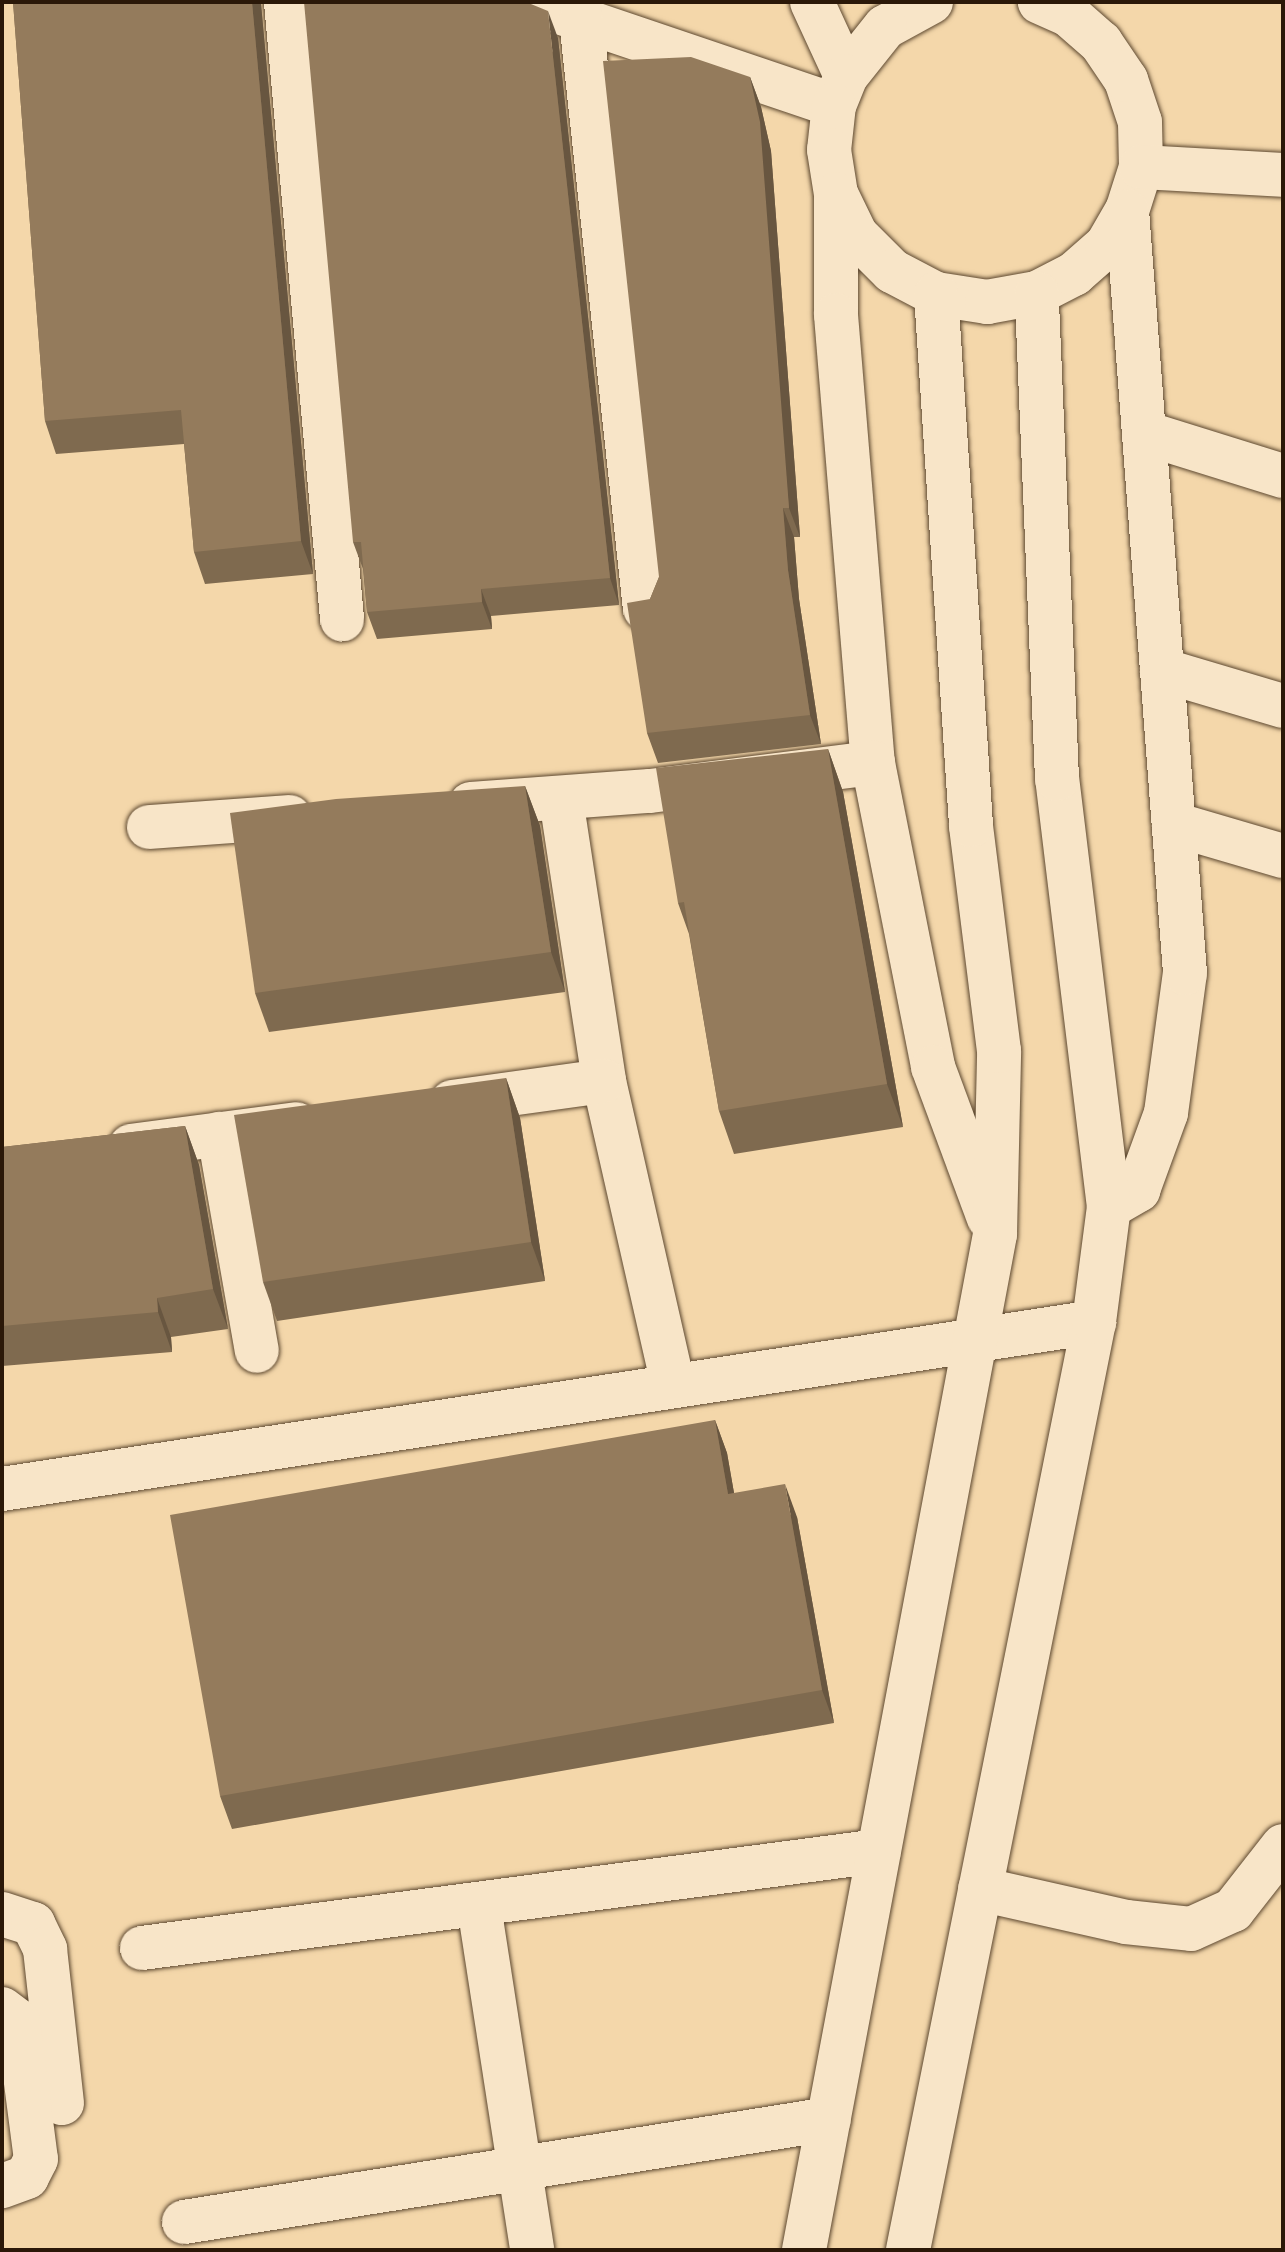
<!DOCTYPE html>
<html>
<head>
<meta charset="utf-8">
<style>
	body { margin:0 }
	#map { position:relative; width:1285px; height:2252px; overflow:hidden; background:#f4d7aa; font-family:"Old Standard TT",serif }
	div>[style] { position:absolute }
	.roads { filter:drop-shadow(0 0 2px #5d4830) drop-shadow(0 0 2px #5d4830) }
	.minor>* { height:44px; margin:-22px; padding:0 22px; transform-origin:22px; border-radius:22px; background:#f8e5c8 }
	.wall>* { inset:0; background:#7f6a4f }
	.shaded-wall>* { inset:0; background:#685640 }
	.building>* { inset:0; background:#947b5c }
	span { translate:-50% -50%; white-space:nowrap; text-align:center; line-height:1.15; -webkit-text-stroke:6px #f8e5c8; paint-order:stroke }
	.frame { position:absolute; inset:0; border:4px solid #2b1808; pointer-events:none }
</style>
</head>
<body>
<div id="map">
	<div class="roads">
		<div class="minor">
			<i style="left:286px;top:2px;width:620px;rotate:84.81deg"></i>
			<i style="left:529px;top:2px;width:322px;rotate:18.7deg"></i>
			<i style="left:812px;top:2px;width:81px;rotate:65.3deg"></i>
			<i style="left:931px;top:2px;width:52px;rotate:151.5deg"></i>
			<i style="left:885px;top:27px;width:63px;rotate:128.5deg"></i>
			<i style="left:846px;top:76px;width:31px;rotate:112deg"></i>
			<i style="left:834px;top:105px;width:45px;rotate:96.3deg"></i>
			<i style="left:829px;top:150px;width:45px;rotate:81deg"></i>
			<i style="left:836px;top:194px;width:46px;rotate:64deg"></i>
			<i style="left:856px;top:235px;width:51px;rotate:45deg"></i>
			<i style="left:892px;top:271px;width:50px;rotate:27.6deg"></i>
			<i style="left:936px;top:294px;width:52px;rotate:8.9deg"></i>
			<i style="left:987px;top:302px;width:51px;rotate:-10.2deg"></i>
			<i style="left:1037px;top:293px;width:42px;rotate:-27.2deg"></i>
			<i style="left:1074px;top:274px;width:44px;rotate:-41.3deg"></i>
			<i style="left:1107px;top:245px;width:39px;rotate:-60deg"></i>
			<i style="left:1127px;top:211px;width:46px;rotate:-72.3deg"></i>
			<i style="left:1141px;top:167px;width:45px;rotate:-91.3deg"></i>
			<i style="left:1140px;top:122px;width:44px;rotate:-108.4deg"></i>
			<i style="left:1126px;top:80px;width:45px;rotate:-124deg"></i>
			<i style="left:1101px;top:43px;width:43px;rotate:-138.8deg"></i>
			<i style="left:1069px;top:15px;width:32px;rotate:-156deg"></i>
			<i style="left:581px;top:20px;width:592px;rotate:83.8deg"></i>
			<i style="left:1141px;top:167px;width:142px;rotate:3.2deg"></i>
			<i style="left:836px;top:194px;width:121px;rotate:90deg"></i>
			<i style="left:836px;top:315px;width:450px;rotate:85.3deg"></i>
			<i style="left:873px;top:763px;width:310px;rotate:78.8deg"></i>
			<i style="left:933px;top:1067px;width:161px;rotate:69.7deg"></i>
			<i style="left:1145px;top:433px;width:145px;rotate:17.3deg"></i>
			<i style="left:1162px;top:670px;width:126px;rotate:16.6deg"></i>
			<i style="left:561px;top:799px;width:285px;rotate:81.3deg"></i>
			<i style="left:604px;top:1081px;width:311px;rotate:77.2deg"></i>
			<i style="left:471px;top:804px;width:179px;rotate:-4.2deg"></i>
			<i style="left:650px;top:791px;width:225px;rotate:-7.2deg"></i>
			<i style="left:1174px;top:824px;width:114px;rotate:16.4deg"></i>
			<i style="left:149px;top:827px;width:141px;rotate:-4.1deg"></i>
			<i style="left:452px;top:1102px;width:153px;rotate:-7.9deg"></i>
			<i style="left:219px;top:1134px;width:220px;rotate:80.1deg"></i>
			<i style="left:131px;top:1146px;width:167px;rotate:-7.5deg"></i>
			<i style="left:1109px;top:1207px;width:34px;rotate:-30deg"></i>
			<i style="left:1138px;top:1190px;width:82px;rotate:-70deg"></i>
			<i style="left:1166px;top:1113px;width:141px;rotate:-82.3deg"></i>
			<i style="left:1185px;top:973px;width:764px;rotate:-94.35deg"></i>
			<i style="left:2px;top:1489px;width:1105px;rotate:-8.69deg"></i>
			<i style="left:980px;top:1889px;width:150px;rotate:12.7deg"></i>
			<i style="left:1126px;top:1922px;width:65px;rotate:6.1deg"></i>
			<i style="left:1191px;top:1929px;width:46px;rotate:-24.3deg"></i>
			<i style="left:1233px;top:1910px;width:81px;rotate:-52deg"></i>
			<i style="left:479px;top:1906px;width:348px;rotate:81.2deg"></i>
			<i style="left:2px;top:1914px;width:33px;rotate:18deg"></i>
			<i style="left:33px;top:1924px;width:28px;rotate:64deg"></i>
			<i style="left:45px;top:1949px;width:155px;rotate:83.7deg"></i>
			<i style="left:142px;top:1948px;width:743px;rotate:-7.5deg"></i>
			<i style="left:2px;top:2009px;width:20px;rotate:37deg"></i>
			<i style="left:18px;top:2021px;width:139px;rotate:82.6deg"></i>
			<i style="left:36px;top:2159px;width:20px;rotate:117deg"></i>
			<i style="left:27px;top:2177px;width:27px;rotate:160deg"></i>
			<i style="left:184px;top:2222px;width:653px;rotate:-9.07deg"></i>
			<i style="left:804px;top:2250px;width:1034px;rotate:-79.35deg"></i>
			<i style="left:995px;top:1234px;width:183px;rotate:-88.7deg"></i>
			<i style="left:999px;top:1051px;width:228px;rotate:-97.1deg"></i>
			<i style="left:971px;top:825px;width:532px;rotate:-93.77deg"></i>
			<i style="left:908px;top:2250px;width:946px;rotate:-78.67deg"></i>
			<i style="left:1094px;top:1322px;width:116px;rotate:-82.6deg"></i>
			<i style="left:1109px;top:1207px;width:431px;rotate:-96.9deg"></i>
			<i style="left:1057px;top:779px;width:486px;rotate:-92.4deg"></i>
		</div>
	</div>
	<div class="wall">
		<i style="clip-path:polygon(13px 2px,262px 2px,261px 4px,313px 574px,205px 584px,194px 552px,184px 444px,56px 454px,45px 421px)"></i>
		<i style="clip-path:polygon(558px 38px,619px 605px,491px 616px,492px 629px,377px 639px,367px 612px,363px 569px,353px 542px)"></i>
		<i style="clip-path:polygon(750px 77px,761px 107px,771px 151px,800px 537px,794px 537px,799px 599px,821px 744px,658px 763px,647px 733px,650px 599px,659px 577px)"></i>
		<i style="clip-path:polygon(828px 749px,843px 792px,903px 1127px,734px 1154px,719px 1111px,689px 934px,678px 903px)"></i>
		<i style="clip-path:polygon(525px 786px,540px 826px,565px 992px,269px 1032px,255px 993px)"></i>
		<i style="clip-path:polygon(506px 1078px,520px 1118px,545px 1281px,277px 1321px,263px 1282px)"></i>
		<i style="clip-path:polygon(185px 1126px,199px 1165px,228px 1329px,171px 1337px,172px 1352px,2px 1366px,2px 1147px)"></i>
		<i style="clip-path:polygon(715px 1420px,727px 1453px,734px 1493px,797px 1517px,834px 1723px,232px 1829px,220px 1796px)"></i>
	</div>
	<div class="shaded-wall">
		<i style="clip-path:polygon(252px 2px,262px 2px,261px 4px,313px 574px,301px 541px)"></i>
		<i style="clip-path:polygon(548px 11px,558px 38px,619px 605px,610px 578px)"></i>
		<i style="clip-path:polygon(750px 77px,761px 107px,771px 151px,800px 537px,789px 508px)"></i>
		<i style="clip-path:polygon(783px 508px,794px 537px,799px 599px,821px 744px,810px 715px,788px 570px)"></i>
		<i style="clip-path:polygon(481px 589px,491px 616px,492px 629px,482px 602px)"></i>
		<i style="clip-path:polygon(828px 749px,843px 792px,903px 1127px,887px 1084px)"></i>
		<i style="clip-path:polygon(525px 786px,540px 826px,565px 992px,551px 952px)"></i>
		<i style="clip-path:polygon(506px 1078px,520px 1118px,545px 1281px,531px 1242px)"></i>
		<i style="clip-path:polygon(185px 1126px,199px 1165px,228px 1329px,213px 1289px)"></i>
		<i style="clip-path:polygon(157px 1298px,171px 1337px,172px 1352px,158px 1312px)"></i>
		<i style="clip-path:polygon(715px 1420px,727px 1453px,740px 1527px,728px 1494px)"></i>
		<i style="clip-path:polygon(785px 1484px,797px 1517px,834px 1723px,822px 1690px)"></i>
	</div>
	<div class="building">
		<i style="clip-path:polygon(13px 2px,252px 2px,301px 541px,194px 552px,181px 410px,45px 421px)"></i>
		<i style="clip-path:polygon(304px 2px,526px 2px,548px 11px,610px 578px,481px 589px,482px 602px,367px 612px,361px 542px,353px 542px)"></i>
		<i style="clip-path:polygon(691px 57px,750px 77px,760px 122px,789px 508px,783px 508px,788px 570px,810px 715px,647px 733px,627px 603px,650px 599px,659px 577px,603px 61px)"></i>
		<i style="clip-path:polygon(828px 749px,887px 1084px,719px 1111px,684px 902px,678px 903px,656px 768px)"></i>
		<i style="clip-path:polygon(525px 786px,551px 952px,255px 993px,230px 813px,336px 799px)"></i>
		<i style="clip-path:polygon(506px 1078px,531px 1242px,263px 1282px,234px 1115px)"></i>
		<i style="clip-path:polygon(185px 1126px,213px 1289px,157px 1298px,158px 1312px,2px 1326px,2px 1147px)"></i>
		<i style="clip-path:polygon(715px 1420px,728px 1494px,785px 1484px,822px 1690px,220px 1796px,170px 1515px)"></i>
	</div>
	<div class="frame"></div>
</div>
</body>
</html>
